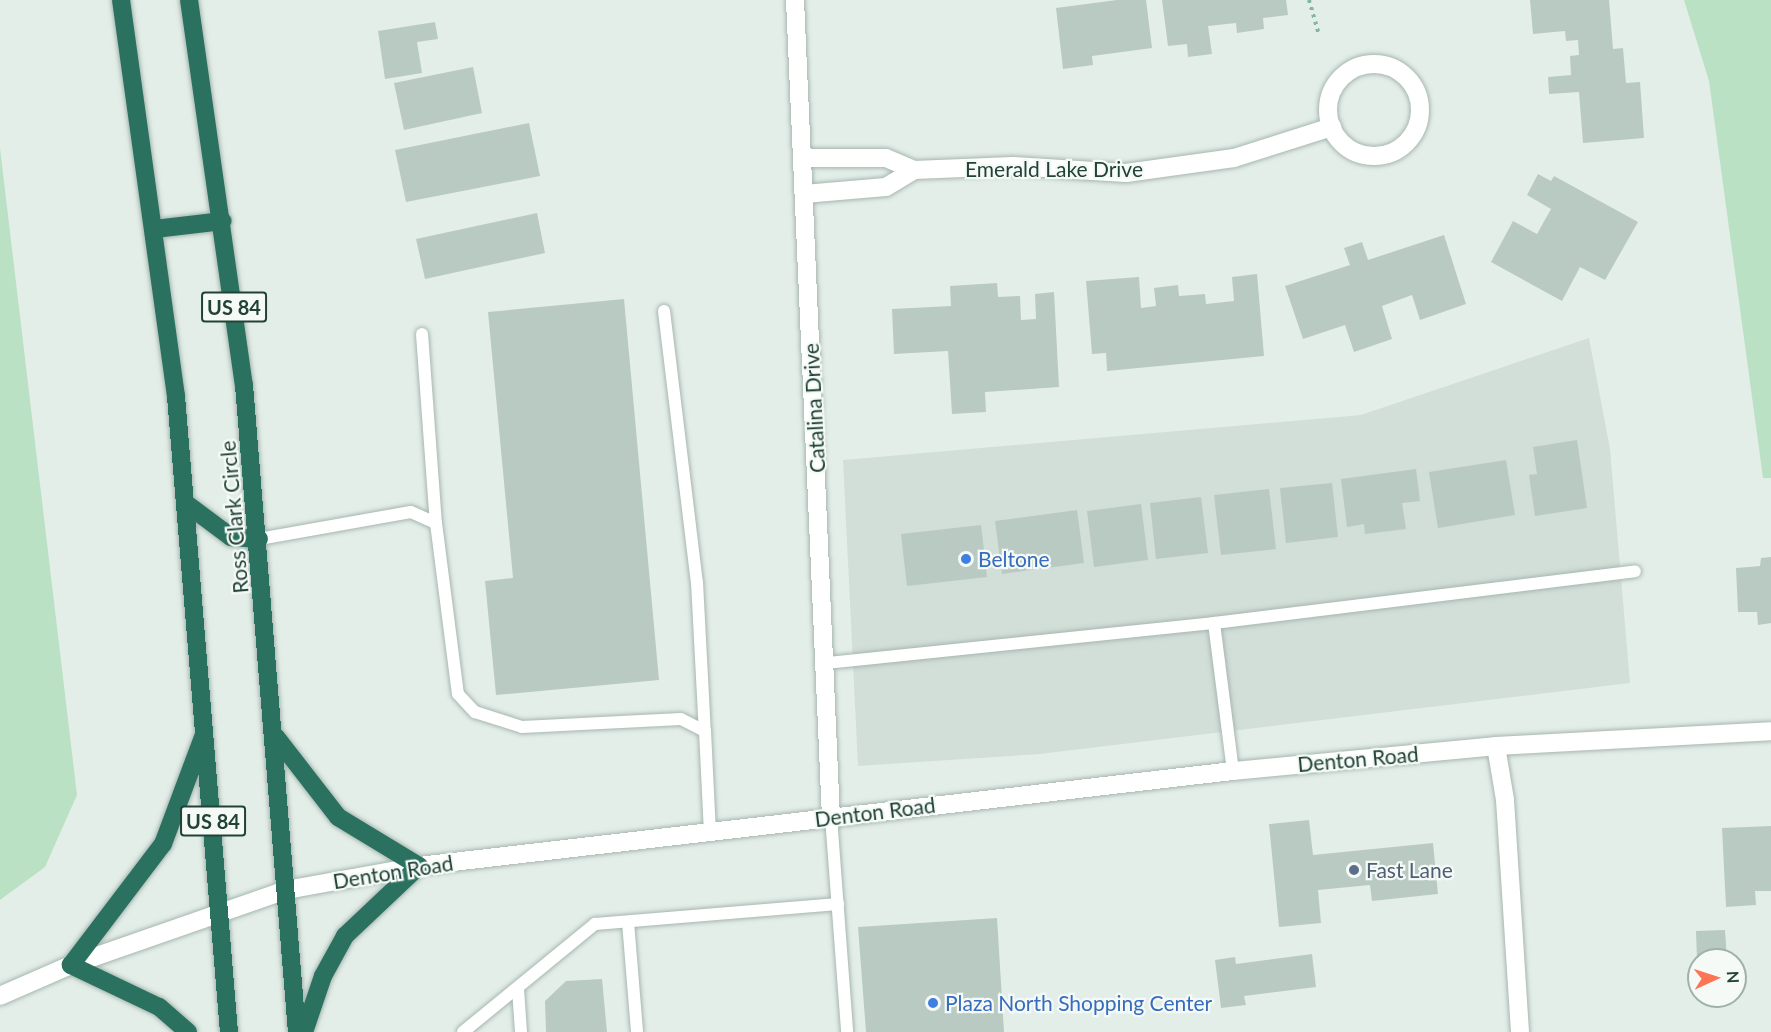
<!DOCTYPE html>
<html>
<head>
<meta charset="utf-8">
<style>
	body { margin:0 }
	#map { position:relative; width:1771px; height:1032px; overflow:hidden; background:#e4eee9; font-family:Lato,sans-serif }
	div>[style] { position:absolute }
	.built>* { inset:0; background:#d2ded8 }
	.green>* { inset:0; background:#bbe1c4 }
	.building>* { inset:0; background:#b9cac2 }
	.path>* { height:4px; margin-top:-2px; transform-origin:0; background:repeating-linear-gradient(90deg,#82b5a2 0 3px,transparent 0 7.5px) }
	.roads { filter:drop-shadow(0 0 2px #a6b7b0) drop-shadow(0 0 2px #a6b7b0) }
	.lane>* { height:12px; margin:-6px; padding:0 6px; transform-origin:6px; border-radius:6px; background:#fff }
	.street>* { height:18px; margin:-9px; padding:0 9px; transform-origin:9px; border-radius:9px; background:#fff }
	.street>.ring { margin:-9px; padding:0; box-sizing:content-box; background:none; border:18px solid #fff; border-radius:50% }
	.secondary>* { height:18px; margin:-9px; padding:0 9px; transform-origin:9px; border-radius:9px; background:#fff }
	.highway>* { height:18px; margin:-9px; padding:0 9px; transform-origin:9px; border-radius:9px; background:#2b715f }
	.dots>* { width:16px; height:16px; translate:-50% -50%; box-sizing:border-box; border:3px solid #f5faf7; border-radius:50% }
	span { translate:-50% -50%; white-space:nowrap; text-align:center; line-height:1.15; -webkit-text-stroke:4.5px #f5faf7; paint-order:stroke }
	.shield-label span { padding:2px 4px; background:#f5faf7; border:2px solid; border-radius:4px; -webkit-text-stroke-width:0 }
	.shield-label { font-size:20px; color:#214237; font-weight:700 }
	.street-label { font-size:21px; color:#214237 }
	.shop-label { font-size:21px; color:#366cbe }
	.left { translate:0 -50%; text-align:left }
	.service-label { font-size:21px; color:#4e5e75 }
	.north { position:absolute; left:1687px; top:948px; width:60px; height:60px; box-sizing:border-box; background:#f5faf7; border:2px solid #a0b0aa; border-radius:50%; rotate:87deg; font-size:16px; font-weight:700; line-height:24px; text-align:center; color:#214237 }
	.north::after { content:''; display:block; margin:auto; width:21px; height:27px; background:#fd7554; clip-path:polygon(50% 0,100% 100%,50% 72%,0 100%) }
</style>
</head>
<body>
<div id="map">
	<div class="built">
		<i style="clip-path:polygon(1589px 338px,1610px 449px,1630px 683px,1040px 754px,858px 766px,843px 460px,1361px 415px)"></i>
	</div>
	<div class="green">
		<i style="clip-path:polygon(1684px 0,1771px 0,1771px 478px,1763px 478px,1709px 81px)"></i>
		<i style="clip-path:polygon(0 148px,77px 795px,45px 867px,0 900px)"></i>
	</div>
	<div class="building">
		<i style="clip-path:polygon(1117px 0,1146px 0,1152px 48px,1092px 56px,1093px 65px,1063px 69px,1056px 8px)"></i>
		<i style="clip-path:polygon(1162px 0,1286px 0,1288px 15px,1263px 18px,1264px 29px,1237px 33px,1236px 23px,1208px 26px,1212px 54px,1188px 57px,1187px 44px,1168px 46px)"></i>
		<i style="clip-path:polygon(1530px 0,1609px 0,1613px 49px,1623px 48px,1626px 83px,1640px 82px,1644px 138px,1583px 143px,1579px 92px,1549px 94px,1548px 77px,1571px 75px,1570px 56px,1579px 55px,1578px 40px,1566px 41px,1565px 31px,1533px 34px)"></i>
		<i style="clip-path:polygon(435px 22px,438px 39px,417px 42px,422px 73px,385px 79px,378px 31px)"></i>
		<i style="clip-path:polygon(473px 67px,482px 113px,404px 130px,394px 83px)"></i>
		<i style="clip-path:polygon(529px 123px,540px 176px,406px 202px,395px 150px)"></i>
		<i style="clip-path:polygon(1538px 174px,1551px 181px,1554px 176px,1638px 222px,1605px 280px,1580px 267px,1562px 301px,1491px 262px,1513px 221px,1537px 234px,1551px 209px,1527px 195px)"></i>
		<i style="clip-path:polygon(537px 213px,545px 253px,425px 279px,416px 239px)"></i>
		<i style="clip-path:polygon(1444px 235px,1466px 304px,1420px 320px,1412px 295px,1382px 306px,1392px 339px,1354px 352px,1345px 325px,1303px 339px,1285px 286px,1350px 265px,1344px 248px,1362px 242px,1368px 260px)"></i>
		<i style="clip-path:polygon(1257px 274px,1264px 356px,1107px 371px,1106px 353px,1092px 354px,1086px 281px,1139px 277px,1141px 308px,1156px 306px,1154px 288px,1178px 285px,1179px 296px,1205px 294px,1206px 304px,1234px 301px,1232px 277px)"></i>
		<i style="clip-path:polygon(997px 283px,998px 297px,1020px 296px,1021px 320px,1036px 319px,1035px 294px,1054px 292px,1059px 387px,985px 392px,986px 412px,952px 414px,948px 351px,894px 354px,892px 309px,951px 306px,950px 286px)"></i>
		<i style="clip-path:polygon(624px 299px,659px 680px,496px 695px,485px 581px,513px 578px,488px 312px)"></i>
		<i style="clip-path:polygon(1577px 440px,1587px 508px,1535px 516px,1529px 475px,1537px 474px,1533px 447px)"></i>
		<i style="clip-path:polygon(1506px 460px,1515px 515px,1438px 528px,1429px 472px)"></i>
		<i style="clip-path:polygon(1416px 469px,1420px 501px,1402px 503px,1406px 529px,1365px 534px,1364px 524px,1347px 527px,1341px 479px)"></i>
		<i style="clip-path:polygon(1332px 483px,1338px 537px,1286px 543px,1280px 488px)"></i>
		<i style="clip-path:polygon(1269px 489px,1276px 549px,1221px 555px,1214px 495px)"></i>
		<i style="clip-path:polygon(1201px 497px,1208px 553px,1156px 559px,1150px 503px)"></i>
		<i style="clip-path:polygon(1141px 504px,1148px 560px,1094px 567px,1087px 511px)"></i>
		<i style="clip-path:polygon(1077px 510px,1084px 563px,1002px 574px,995px 521px)"></i>
		<i style="clip-path:polygon(981px 525px,987px 577px,907px 586px,901px 534px)"></i>
		<i style="clip-path:polygon(1771px 557px,1771px 623px,1758px 625px,1757px 612px,1738px 612px,1736px 568px,1760px 566px,1761px 558px)"></i>
		<i style="clip-path:polygon(1309px 820px,1313px 855px,1433px 843px,1438px 894px,1372px 901px,1370px 885px,1318px 890px,1321px 923px,1279px 927px,1269px 824px)"></i>
		<i style="clip-path:polygon(1771px 826px,1771px 891px,1755px 891px,1756px 905px,1726px 907px,1722px 828px)"></i>
		<i style="clip-path:polygon(997px 918px,1004px 1032px,866px 1032px,858px 927px)"></i>
		<i style="clip-path:polygon(1725px 930px,1727px 960px,1697px 960px,1696px 931px)"></i>
		<i style="clip-path:polygon(1312px 954px,1316px 987px,1244px 996px,1246px 1005px,1221px 1008px,1215px 960px,1235px 957px,1236px 964px)"></i>
		<i style="clip-path:polygon(602px 979px,607px 1032px,546px 1032px,545px 1001px,566px 981px)"></i>
	</div>
	<div class="path">
		<i style="left:1309px;top:0;width:37px;rotate:74deg"></i>
	</div>
	<div class="roads">
		<div class="lane">
			<i style="left:664px;top:311px;width:273px;rotate:83.1deg"></i>
			<i style="left:697px;top:582px;width:151px;rotate:87deg"></i>
			<i style="left:422px;top:334px;width:190px;rotate:85.8deg"></i>
			<i style="left:259px;top:539px;width:154px;rotate:-10.1deg"></i>
			<i style="left:411px;top:512px;width:27px;rotate:24deg"></i>
			<i style="left:436px;top:523px;width:172px;rotate:82.7deg"></i>
			<i style="left:458px;top:694px;width:25px;rotate:47deg"></i>
			<i style="left:475px;top:712px;width:49px;rotate:17.7deg"></i>
			<i style="left:522px;top:727px;width:159px;rotate:-2.9deg"></i>
			<i style="left:681px;top:719px;width:27px;rotate:27deg"></i>
			<i style="left:705px;top:731px;width:101px;rotate:87.2deg"></i>
			<i style="left:1214px;top:623px;width:149px;rotate:82.7deg"></i>
			<i style="left:827px;top:663px;width:389px;rotate:-5.9deg"></i>
			<i style="left:1214px;top:623px;width:424px;rotate:-7deg"></i>
			<i style="left:831px;top:817px;width:216px;rotate:85.7deg"></i>
			<i style="left:628px;top:922px;width:110px;rotate:85.3deg"></i>
			<i style="left:518px;top:989px;width:43px;rotate:86deg"></i>
			<i style="left:463px;top:1032px;width:171px;rotate:-39.3deg"></i>
			<i style="left:595px;top:924px;width:244px;rotate:-4.7deg"></i>
		</div>
		<div class="street">
			<i style="left:795px;top:0;width:818px;rotate:87.48deg"></i>
			<i class="ring" style="left:1328px;top:64px;width:74px;height:74px"></i>
			<i style="left:802px;top:158px;width:84px"></i>
			<i style="left:886px;top:158px;width:30px;rotate:23deg"></i>
			<i style="left:914px;top:170px;width:99px;rotate:-2.3deg"></i>
			<i style="left:1013px;top:166px;width:113px;rotate:3.5deg"></i>
			<i style="left:1126px;top:173px;width:109px;rotate:-7.9deg"></i>
			<i style="left:1234px;top:158px;width:103px;rotate:-17.6deg"></i>
			<i style="left:804px;top:194px;width:82px;rotate:-4.9deg"></i>
			<i style="left:886px;top:187px;width:33px;rotate:-31deg"></i>
			<i style="left:1496px;top:746px;width:55px;rotate:80.5deg"></i>
			<i style="left:1505px;top:800px;width:232px;rotate:86.3deg"></i>
		</div>
		<div class="secondary">
			<i style="left:0;top:996px;width:77px;rotate:-23.6deg"></i>
			<i style="left:71px;top:965px;width:228px;rotate:-19.2deg"></i>
			<i style="left:286px;top:890px;width:135px;rotate:-10.2deg"></i>
			<i style="left:419px;top:866px;width:820px;rotate:-6.66deg"></i>
			<i style="left:1233px;top:771px;width:264px;rotate:-5.4deg"></i>
			<i style="left:1496px;top:746px;width:275px;rotate:-3.1deg"></i>
		</div>
		<div class="highway">
			<i style="left:121px;top:0;width:400px;rotate:82.1deg"></i>
			<i style="left:176px;top:396px;width:638px;rotate:85.24deg"></i>
			<i style="left:189px;top:0;width:389px;rotate:81.9deg"></i>
			<i style="left:244px;top:385px;width:649px;rotate:85.32deg"></i>
			<i style="left:155px;top:229px;width:68px;rotate:-6.7deg"></i>
			<i style="left:188px;top:505px;width:54px;rotate:36.7deg"></i>
			<i style="left:231px;top:537px;width:28px;rotate:4deg"></i>
			<i style="left:276px;top:737px;width:101px;rotate:52.2deg"></i>
			<i style="left:338px;top:817px;width:95px;rotate:31.2deg"></i>
			<i style="left:419px;top:866px;width:102px;rotate:136.6deg"></i>
			<i style="left:345px;top:936px;width:46px;rotate:118.8deg"></i>
			<i style="left:323px;top:976px;width:59px;rotate:108.7deg"></i>
			<i style="left:188px;top:1032px;width:38px;rotate:-139deg"></i>
			<i style="left:159px;top:1007px;width:98px;rotate:-154.5deg"></i>
			<i style="left:71px;top:965px;width:152px;rotate:-52.8deg"></i>
			<i style="left:163px;top:844px;width:114px;rotate:-69.5deg"></i>
		</div>
	</div>
	<div class="dots">
		<i style="left:966px;top:559px;background:#3f7fe0"></i>
		<i style="left:1354px;top:870px;background:#5c6f8a"></i>
		<i style="left:933px;top:1003px;background:#3f7fe0"></i>
	</div>
	<div class="shield-label">
		<span style="left:234px;top:307px">US 84</span>
		<span style="left:213px;top:821px">US 84</span>
	</div>
	<div class="street-label">
		<span style="left:1054px;top:169px">Emerald Lake Drive</span>
		<span style="left:814px;top:408px;rotate:-93deg">Catalina Drive</span>
		<span style="left:234px;top:517px;rotate:-95deg">Ross Clark Circle</span>
		<span style="left:1358px;top:759px;rotate:-5deg">Denton Road</span>
		<span style="left:875px;top:812px;rotate:-7deg">Denton Road</span>
		<span style="left:393px;top:872px;rotate:-9deg">Denton Road</span>
	</div>
	<div class="shop-label">
		<span class="left" style="left:978px;top:559px">Beltone</span>
		<span class="left" style="left:945px;top:1003px">Plaza North Shopping Center</span>
	</div>
	<div class="service-label">
		<span class="left" style="left:1366px;top:870px">Fast Lane</span>
	</div>
	<div class="north">N</div>
</div>
</body>
</html>
